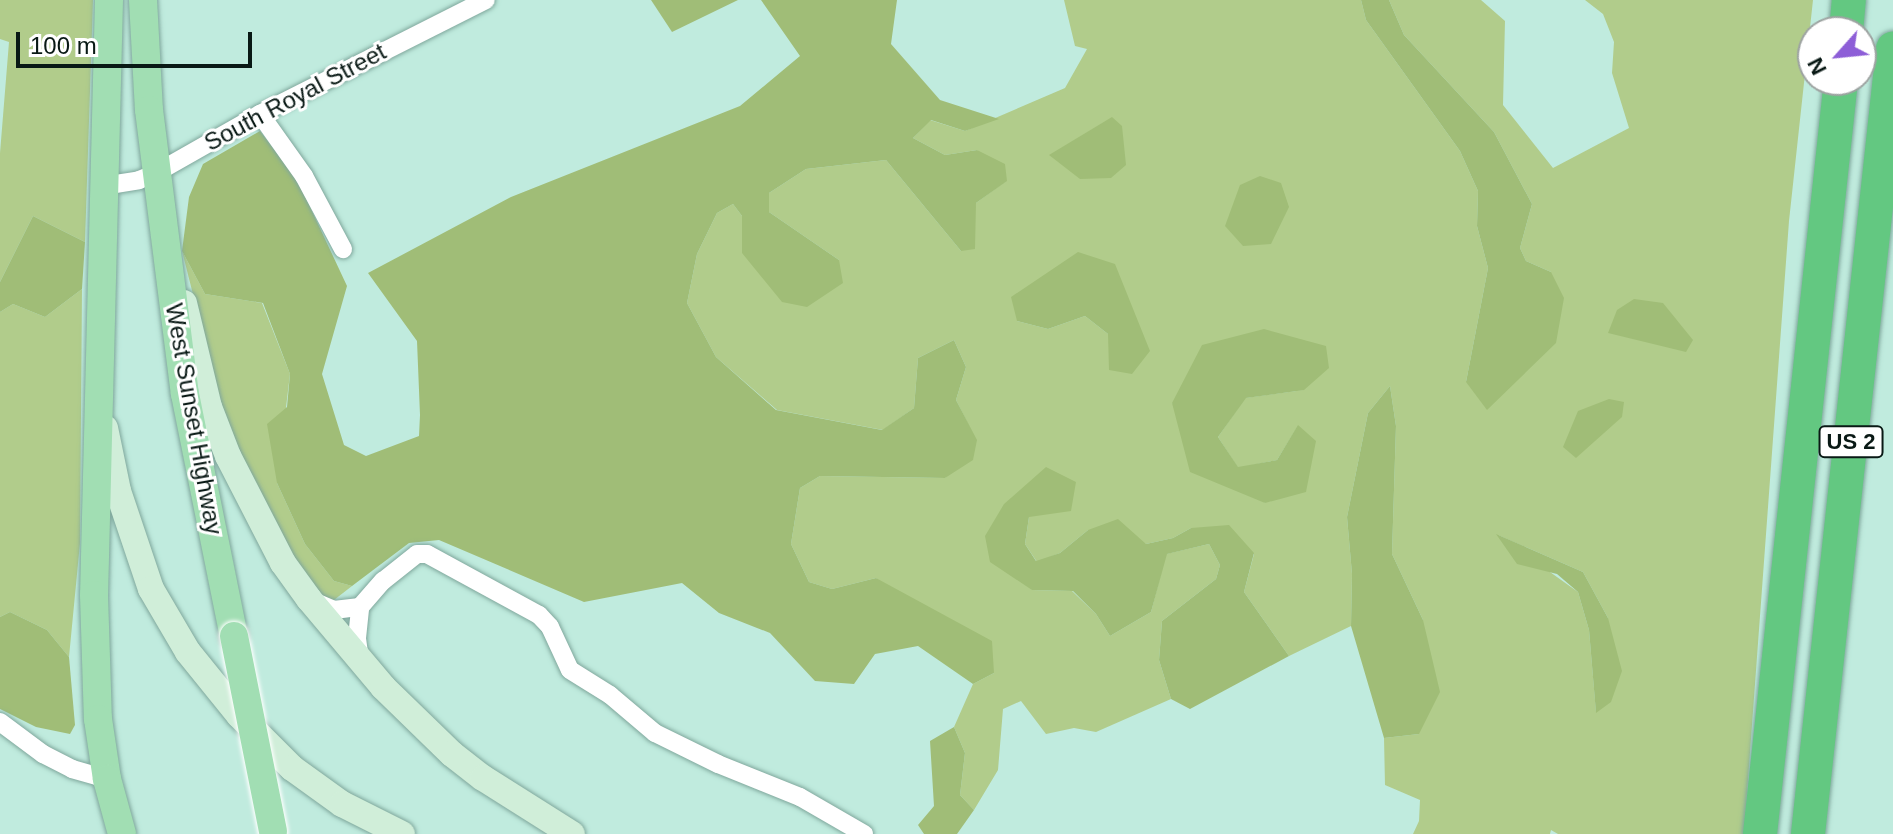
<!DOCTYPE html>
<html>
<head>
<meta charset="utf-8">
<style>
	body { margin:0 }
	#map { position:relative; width:1893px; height:834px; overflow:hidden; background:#c0ebde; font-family:Arial,sans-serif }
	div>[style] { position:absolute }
	.green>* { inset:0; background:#b1cc8b }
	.forest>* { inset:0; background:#a0bd77 }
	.roads { filter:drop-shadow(0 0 2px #7fa79c) drop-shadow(0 0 2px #7fa79c) }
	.street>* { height:18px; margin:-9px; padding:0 9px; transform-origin:9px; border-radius:9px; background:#fff }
	.secondary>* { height:26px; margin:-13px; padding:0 13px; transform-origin:13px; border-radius:13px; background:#d0eed9 }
	.primary>* { height:28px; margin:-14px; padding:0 14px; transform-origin:14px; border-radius:14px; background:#a1deb3 }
	.highway>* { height:34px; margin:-17px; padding:0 17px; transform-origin:17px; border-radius:17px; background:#63c881 }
	.bridges { filter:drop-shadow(0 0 2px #fff) drop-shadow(0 0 2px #fff) }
	.primary-bridge>* { height:28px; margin:-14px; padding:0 14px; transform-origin:14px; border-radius:14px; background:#a1deb3 }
	span { translate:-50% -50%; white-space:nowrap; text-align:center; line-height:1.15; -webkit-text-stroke:6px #fff; paint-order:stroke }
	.shield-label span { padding:2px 6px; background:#fff; border:2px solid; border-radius:6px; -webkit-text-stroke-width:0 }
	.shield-label { font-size:22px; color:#091915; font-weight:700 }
	.street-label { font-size:24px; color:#091915 }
	.north { position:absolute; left:1797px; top:16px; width:80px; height:80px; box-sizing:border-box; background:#fff; border:2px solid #9da3a1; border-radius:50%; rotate:243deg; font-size:22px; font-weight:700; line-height:32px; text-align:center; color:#091915 }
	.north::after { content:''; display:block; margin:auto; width:28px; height:36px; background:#8d5ed7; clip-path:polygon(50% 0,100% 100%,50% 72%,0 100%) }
	.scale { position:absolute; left:16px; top:32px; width:236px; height:36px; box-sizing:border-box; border:4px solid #091915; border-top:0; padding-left:10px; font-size:24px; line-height:28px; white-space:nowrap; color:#091915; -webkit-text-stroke:6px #fff; paint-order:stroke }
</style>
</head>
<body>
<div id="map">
	<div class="green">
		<i style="clip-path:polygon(0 0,93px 0,85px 242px,33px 216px,0 282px,0 153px,9px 42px,0 39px)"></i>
		<i style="clip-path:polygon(evenodd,1064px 0,1361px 0,1366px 20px,1460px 151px,1478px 191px,1477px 226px,1488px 268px,1466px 382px,1551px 272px,1526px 261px,1520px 248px,1532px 204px,1494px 132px,1404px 35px,1389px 0,1481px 0,1505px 21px,1503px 105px,1553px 168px,1629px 128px,1612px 73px,1614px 42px,1603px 14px,1585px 0,1813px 0,1789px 221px,1744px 834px,1558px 834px,1551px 830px,1550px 834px,1413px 834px,1419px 821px,1420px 800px,1385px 785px,1384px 738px,1419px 734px,1423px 620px,1392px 554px,1396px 426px,1390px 386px,1368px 413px,1347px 517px,1352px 574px,1351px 626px,1289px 656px,1244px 592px,1254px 554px,1191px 528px,1173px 538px,1146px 544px,1088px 530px,1060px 553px,1037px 562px,1025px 544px,1029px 517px,1004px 504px,1032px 590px,1072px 591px,1096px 614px,1110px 636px,1151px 612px,1166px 554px,1209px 544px,1220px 565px,1216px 579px,1162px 621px,1159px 660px,1171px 699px,1096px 732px,1074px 728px,1046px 734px,1021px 701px,1003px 709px,998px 770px,974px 810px,960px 795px,965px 753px,954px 727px,973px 684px,994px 673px,876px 578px,832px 589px,809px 582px,791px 544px,800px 488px,820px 476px,945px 478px,976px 440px,956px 400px,966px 367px,954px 340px,918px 358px,914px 408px,883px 430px,777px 410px,716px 357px,687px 303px,697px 254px,717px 213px,733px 204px,742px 216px,742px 253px,839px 260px,769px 212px,769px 193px,806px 169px,886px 160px,961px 251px,976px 203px,1006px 181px,977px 150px,945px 155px,913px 138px,930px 120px,965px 131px,1065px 88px,1087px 49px,1075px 46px,1064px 0,1115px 264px,1108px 334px,1085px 316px,1048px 329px,1017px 321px,1115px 264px,1064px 0,1304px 390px,1245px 398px,1218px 437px,1238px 468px,1277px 460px,1298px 426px,1265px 503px,1172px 403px,1304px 390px,1064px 0,1498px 535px,1583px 572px,1608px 618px,1596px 712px,1589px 630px,1578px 592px,1498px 535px)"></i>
		<i style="clip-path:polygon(182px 251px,205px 294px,262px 303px,290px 374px,277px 483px,305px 544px,334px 581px,352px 586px,334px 600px,319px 598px,272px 524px,228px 432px)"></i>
		<i style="clip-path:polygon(82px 289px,80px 543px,69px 657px,47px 630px,10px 612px,0 617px,0 312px,13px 304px,45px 317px)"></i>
	</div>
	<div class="forest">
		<i style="clip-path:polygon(651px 0,738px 0,672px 32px)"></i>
		<i style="clip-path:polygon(761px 0,897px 0,891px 44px,940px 100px,999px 119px,965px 131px,931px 120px,913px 138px,945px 155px,977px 150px,1005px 164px,1007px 181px,976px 203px,975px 249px,961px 251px,886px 160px,806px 169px,769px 193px,769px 212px,839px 260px,843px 283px,807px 307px,782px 302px,742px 253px,742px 216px,733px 204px,717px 213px,697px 254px,687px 303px,716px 357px,776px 410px,882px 430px,914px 408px,918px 358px,954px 340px,966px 367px,956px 400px,977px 440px,973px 460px,945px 478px,820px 476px,800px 488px,791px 544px,809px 582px,832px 589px,876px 578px,992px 641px,994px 673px,973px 684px,918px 646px,875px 654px,854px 684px,815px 681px,770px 633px,719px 613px,682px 583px,584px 602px,439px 540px,409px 543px,352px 586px,334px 581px,305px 544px,277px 483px,267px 424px,287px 407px,290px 374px,263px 303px,205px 294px,182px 251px,189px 197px,203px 164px,260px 131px,297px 179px,347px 286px,322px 374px,344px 445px,366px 456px,419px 436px,420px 415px,417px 341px,368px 273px,511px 197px,740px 106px,800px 56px)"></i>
		<i style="clip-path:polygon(1361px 0,1389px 0,1404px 35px,1494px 132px,1532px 204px,1520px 248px,1526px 261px,1551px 272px,1564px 298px,1556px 343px,1487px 410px,1466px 382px,1488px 268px,1477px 226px,1478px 191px,1460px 151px,1366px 20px)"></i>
		<i style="clip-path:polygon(1112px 117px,1122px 126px,1126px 165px,1111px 178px,1080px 179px,1049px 155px)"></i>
		<i style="clip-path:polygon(1260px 176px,1281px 183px,1289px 207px,1271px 244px,1243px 246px,1225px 226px,1240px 185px)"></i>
		<i style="clip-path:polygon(33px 216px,85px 242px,82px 289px,45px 317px,13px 304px,0 312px,0 282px)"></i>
		<i style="clip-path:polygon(1078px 252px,1115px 264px,1150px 351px,1132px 374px,1109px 370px,1108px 334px,1085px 316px,1048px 329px,1017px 321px,1011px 297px)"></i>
		<i style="clip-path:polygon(1634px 299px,1663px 303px,1693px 340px,1686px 352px,1608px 333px,1617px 310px)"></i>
		<i style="clip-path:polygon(1264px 329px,1326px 346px,1329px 368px,1304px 390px,1246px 398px,1218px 437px,1238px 467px,1277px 460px,1298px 425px,1316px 441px,1306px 492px,1265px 503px,1190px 472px,1172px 403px,1202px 345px)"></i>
		<i style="clip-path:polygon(1390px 386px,1396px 426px,1392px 554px,1423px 620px,1440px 692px,1419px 734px,1384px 738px,1351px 626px,1352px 574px,1347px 517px,1368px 413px)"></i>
		<i style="clip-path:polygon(1609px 399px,1624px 402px,1622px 417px,1576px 458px,1563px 447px,1578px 411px)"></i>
		<i style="clip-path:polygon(1046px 467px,1076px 482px,1071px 511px,1029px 517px,1025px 544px,1036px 561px,1060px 553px,1088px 530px,1118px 519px,1146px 544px,1173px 538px,1191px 528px,1229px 525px,1254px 553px,1244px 592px,1289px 656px,1190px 709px,1171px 699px,1159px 660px,1162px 621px,1216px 579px,1220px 565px,1209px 544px,1167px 554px,1151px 612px,1110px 636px,1096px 614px,1073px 591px,1032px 590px,990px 562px,985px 536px,1004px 504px)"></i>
		<i style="clip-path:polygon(1496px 534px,1583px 572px,1608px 618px,1622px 671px,1611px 702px,1596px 713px,1589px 630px,1578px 592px,1557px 574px,1517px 564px)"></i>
		<i style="clip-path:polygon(10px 612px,47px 630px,69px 657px,75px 725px,70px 734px,36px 727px,0 709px,0 617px)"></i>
		<i style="clip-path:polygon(954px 727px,965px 753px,960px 795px,974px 810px,957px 834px,924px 834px,918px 825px,934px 806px,930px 741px)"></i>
	</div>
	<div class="roads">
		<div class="street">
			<i style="left:260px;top:114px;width:76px;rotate:54.6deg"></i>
			<i style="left:304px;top:176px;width:83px;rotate:61.9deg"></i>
			<i style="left:103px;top:186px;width:36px;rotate:-9deg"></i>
			<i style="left:139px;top:180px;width:18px;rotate:-22deg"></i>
			<i style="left:156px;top:173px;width:120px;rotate:-29.6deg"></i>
			<i style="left:260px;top:114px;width:253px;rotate:-26.8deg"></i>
			<i style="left:313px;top:601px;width:23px;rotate:23deg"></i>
			<i style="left:334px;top:610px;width:26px;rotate:-7deg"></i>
			<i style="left:360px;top:660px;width:22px;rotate:-98deg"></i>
			<i style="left:357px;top:638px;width:31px;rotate:-84deg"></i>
			<i style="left:360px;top:607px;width:35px;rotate:-49deg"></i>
			<i style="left:383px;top:581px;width:43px;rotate:-38.5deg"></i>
			<i style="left:417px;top:554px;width:10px"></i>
			<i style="left:427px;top:554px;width:128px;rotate:28.6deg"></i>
			<i style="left:539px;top:615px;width:16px;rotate:47deg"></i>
			<i style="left:550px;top:627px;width:47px;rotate:65.1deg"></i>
			<i style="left:570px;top:670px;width:47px;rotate:32deg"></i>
			<i style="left:610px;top:695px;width:59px;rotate:40.2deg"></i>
			<i style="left:655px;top:733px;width:70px;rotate:26.2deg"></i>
			<i style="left:718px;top:764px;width:88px;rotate:21.9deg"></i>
			<i style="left:800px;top:797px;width:74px;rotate:30deg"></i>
			<i style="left:0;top:722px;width:54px;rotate:36.7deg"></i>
			<i style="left:43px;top:754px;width:33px;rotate:27deg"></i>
			<i style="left:72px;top:769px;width:36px;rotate:16deg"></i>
		</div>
		<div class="secondary">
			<i style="left:184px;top:303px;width:107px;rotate:76.5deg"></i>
			<i style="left:209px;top:407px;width:53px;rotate:68.8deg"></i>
			<i style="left:228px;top:456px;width:120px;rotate:62.8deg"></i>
			<i style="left:283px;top:563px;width:44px;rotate:54.2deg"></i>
			<i style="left:309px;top:599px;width:115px;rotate:49.9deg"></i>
			<i style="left:383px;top:687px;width:96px;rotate:44.2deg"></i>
			<i style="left:452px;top:754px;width:39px;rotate:38deg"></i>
			<i style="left:483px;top:778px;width:105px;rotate:32.2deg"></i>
			<i style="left:105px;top:428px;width:64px;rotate:78.3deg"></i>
			<i style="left:118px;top:491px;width:103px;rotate:71.4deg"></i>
			<i style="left:151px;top:589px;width:73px;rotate:59.6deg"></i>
			<i style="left:188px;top:652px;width:81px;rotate:51deg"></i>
			<i style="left:239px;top:715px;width:75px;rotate:45deg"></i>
			<i style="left:292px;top:768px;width:62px;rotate:35.8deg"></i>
			<i style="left:342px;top:804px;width:67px;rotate:26.6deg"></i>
		</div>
		<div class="primary">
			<i style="left:109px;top:0;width:595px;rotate:91.44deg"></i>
			<i style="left:94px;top:595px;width:124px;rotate:88.2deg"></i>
			<i style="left:98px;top:719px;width:61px;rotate:81.5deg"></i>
			<i style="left:107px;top:779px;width:57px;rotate:74.7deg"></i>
			<i style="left:143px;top:0;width:110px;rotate:86.9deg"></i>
			<i style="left:149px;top:110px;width:286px;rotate:82.8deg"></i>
			<i style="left:185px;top:394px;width:247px;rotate:78.6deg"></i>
		</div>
		<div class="highway">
			<i style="left:1846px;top:32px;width:32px;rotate:-85deg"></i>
			<i style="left:1760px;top:834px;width:758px;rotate:-83.87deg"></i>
			<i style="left:1808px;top:834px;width:790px;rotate:-83.82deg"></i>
		</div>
	</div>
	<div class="bridges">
		<div class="primary-bridge">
			<i style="left:234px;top:636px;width:199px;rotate:78.7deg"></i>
		</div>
	</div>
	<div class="shield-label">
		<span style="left:1851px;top:442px">US 2</span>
	</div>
	<div class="street-label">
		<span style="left:295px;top:97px;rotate:-28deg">South Royal Street</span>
		<span style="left:194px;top:419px;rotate:80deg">West Sunset Highway</span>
	</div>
	<div class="north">N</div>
	<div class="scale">100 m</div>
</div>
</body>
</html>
